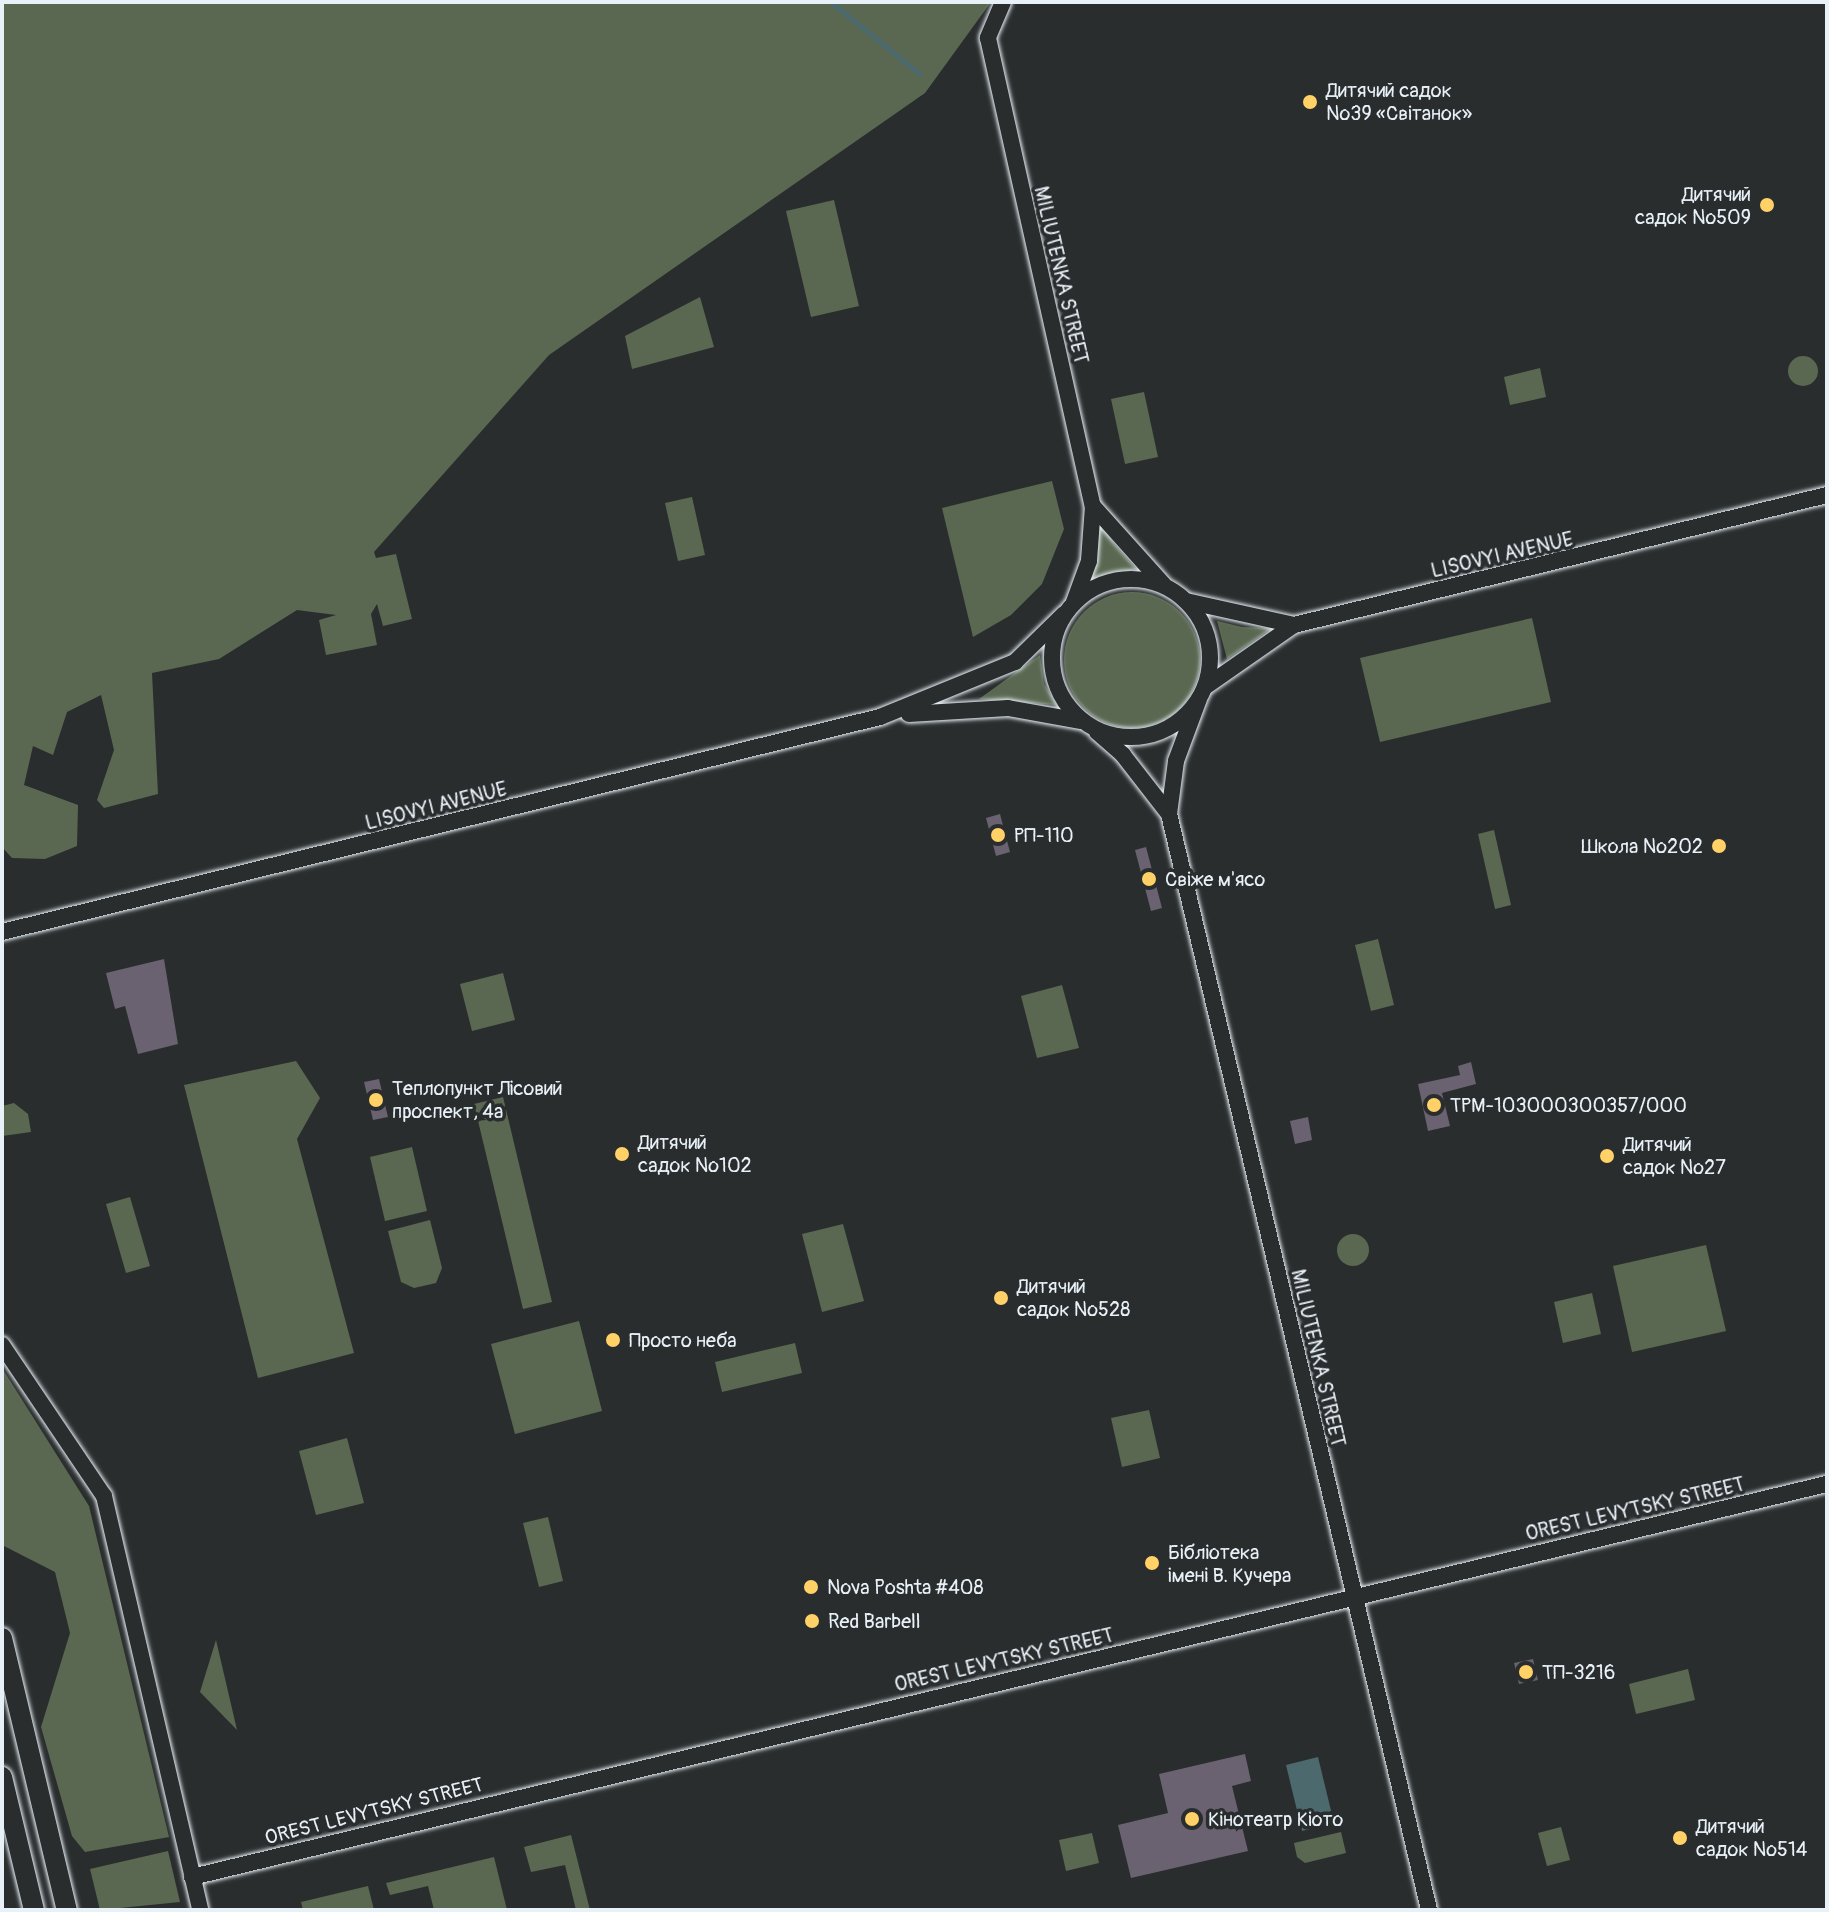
<!DOCTYPE html>
<html>
<head>
<meta charset="utf-8">
<style>
	body { margin:0 }
	#map { position:relative; width:1829px; height:1912px; overflow:hidden; background:#2a2d2e; font-family:Pangolin,sans-serif }
	div>[style] { position:absolute }
	.green>* { inset:0; background:#5a6851 }
	.round { border-radius:50% }
	.water>* { inset:0; background:#4c6a6e }
	.stream>* { height:5px; margin:-2.5px; padding:0 2.5px; transform-origin:2.5px; border-radius:2.5px; background:#4c6a6e }
	.building>* { inset:0; background:#6a6171 }
	.roads { filter:drop-shadow(0 0 2px #e8f1f8) drop-shadow(0 0 2px #e8f1f8) }
	.minor>* { height:16px; margin:-8px; padding:0 8px; transform-origin:8px; border-radius:8px; background:#2a2d2e }
	.minor>.ring { margin:-8px; padding:0; box-sizing:content-box; background:none; border:16px solid #2a2d2e; border-radius:50% }
	.major>* { height:20px; margin:-10px; padding:0 10px; transform-origin:10px; border-radius:10px; background:#2a2d2e }
	.dots>* { width:22px; height:22px; translate:-50% -50%; box-sizing:border-box; border:4px solid #2a2d2e; border-radius:50% }
	span { translate:-50% -50%; white-space:nowrap; text-align:center; line-height:1.15; -webkit-text-stroke:7px #2a2d2e; paint-order:stroke }
	.poi-label { font-size:20px; color:#e8f1f8 }
	.left { translate:0 -50%; text-align:left }
	.right { translate:-100% -50%; text-align:right }
	.street-label { font-size:20px; color:#e8f1f8 }
	.frame { position:absolute; inset:0; border:4px solid #e8f1f8; pointer-events:none }
</style>
</head>
<body>
<div id="map">
	<div class="green">
		<i style="clip-path:polygon(2px 2px,991px 2px,925px 93px,549px 355px,374px 552px,376px 558px,396px 554px,412px 619px,383px 626px,377px 604px,371px 614px,377px 645px,326px 655px,319px 620px,336px 615px,297px 610px,219px 659px,152px 673px,158px 794px,104px 808px,97px 800px,114px 750px,101px 695px,67px 712px,53px 755px,33px 746px,24px 785px,78px 805px,77px 846px,45px 859px,12px 858px,2px 847px)"></i>
		<i style="clip-path:polygon(834px 200px,859px 306px,811px 317px,786px 211px)"></i>
		<i style="clip-path:polygon(700px 297px,714px 347px,632px 369px,625px 336px)"></i>
		<i class="round" style="left:1788px;top:356px;width:30px;height:30px"></i>
		<i style="clip-path:polygon(1540px 368px,1546px 397px,1510px 405px,1504px 377px)"></i>
		<i style="clip-path:polygon(1144px 392px,1158px 457px,1125px 464px,1111px 399px)"></i>
		<i style="clip-path:polygon(1052px 481px,1064px 529px,1042px 584px,1011px 615px,973px 637px,942px 508px)"></i>
		<i style="clip-path:polygon(692px 497px,705px 555px,678px 561px,665px 503px)"></i>
		<i style="clip-path:polygon(1098px 518px,1114px 544px,1136px 569px,1092px 581px)"></i>
		<i class="round" style="left:1064px;top:592px;width:136px;height:136px"></i>
		<i style="clip-path:polygon(1532px 618px,1551px 702px,1380px 742px,1360px 658px)"></i>
		<i style="clip-path:polygon(1217px 621px,1242px 627px,1272px 628px,1227px 659px)"></i>
		<i style="clip-path:polygon(1040px 655px,1044px 684px,1057px 705px,979px 699px)"></i>
		<i style="clip-path:polygon(1494px 830px,1511px 905px,1495px 909px,1478px 834px)"></i>
		<i style="clip-path:polygon(1378px 939px,1394px 1005px,1371px 1011px,1355px 945px)"></i>
		<i style="clip-path:polygon(503px 973px,515px 1020px,472px 1031px,460px 984px)"></i>
		<i style="clip-path:polygon(1062px 985px,1079px 1048px,1037px 1058px,1021px 996px)"></i>
		<i style="clip-path:polygon(296px 1061px,320px 1098px,297px 1139px,354px 1353px,258px 1378px,184px 1085px)"></i>
		<i style="clip-path:polygon(503px 1097px,552px 1302px,523px 1309px,474px 1104px)"></i>
		<i style="clip-path:polygon(14px 1103px,28px 1114px,31px 1132px,2px 1136px,2px 1106px)"></i>
		<i style="clip-path:polygon(412px 1147px,427px 1211px,385px 1221px,370px 1157px)"></i>
		<i style="clip-path:polygon(130px 1197px,150px 1266px,126px 1273px,106px 1204px)"></i>
		<i style="clip-path:polygon(430px 1220px,442px 1268px,436px 1283px,414px 1288px,401px 1282px,388px 1231px)"></i>
		<i style="clip-path:polygon(843px 1224px,864px 1301px,822px 1312px,802px 1234px)"></i>
		<i class="round" style="left:1337px;top:1234px;width:32px;height:32px"></i>
		<i style="clip-path:polygon(1706px 1245px,1726px 1331px,1632px 1352px,1613px 1266px)"></i>
		<i style="clip-path:polygon(1592px 1293px,1601px 1334px,1563px 1343px,1554px 1302px)"></i>
		<i style="clip-path:polygon(579px 1321px,602px 1411px,515px 1434px,491px 1344px)"></i>
		<i style="clip-path:polygon(795px 1343px,802px 1373px,722px 1392px,715px 1362px)"></i>
		<i style="clip-path:polygon(2px 1368px,89px 1506px,169px 1837px,85px 1852px,72px 1836px,41px 1727px,70px 1633px,55px 1572px,2px 1545px)"></i>
		<i style="clip-path:polygon(1149px 1410px,1160px 1458px,1122px 1467px,1111px 1418px)"></i>
		<i style="clip-path:polygon(347px 1438px,364px 1503px,316px 1515px,299px 1451px)"></i>
		<i style="clip-path:polygon(548px 1517px,563px 1581px,539px 1587px,523px 1523px)"></i>
		<i style="clip-path:polygon(216px 1640px,237px 1730px,200px 1692px)"></i>
		<i style="clip-path:polygon(1688px 1669px,1695px 1700px,1636px 1714px,1629px 1684px)"></i>
		<i style="clip-path:polygon(1561px 1827px,1570px 1860px,1547px 1866px,1538px 1833px)"></i>
		<i style="clip-path:polygon(1341px 1832px,1346px 1853px,1305px 1863px,1297px 1857px,1294px 1843px)"></i>
		<i style="clip-path:polygon(1092px 1833px,1099px 1863px,1066px 1871px,1059px 1840px)"></i>
		<i style="clip-path:polygon(571px 1835px,590px 1910px,576px 1910px,565px 1865px,531px 1872px,524px 1847px)"></i>
		<i style="clip-path:polygon(168px 1851px,180px 1902px,100px 1910px,90px 1869px)"></i>
		<i style="clip-path:polygon(494px 1857px,507px 1910px,434px 1910px,428px 1886px,390px 1895px,386px 1883px)"></i>
		<i style="clip-path:polygon(368px 1886px,374px 1910px,303px 1910px,301px 1902px)"></i>
	</div>
	<div class="water">
		<i style="clip-path:polygon(1318px 1757px,1334px 1823px,1302px 1831px,1286px 1765px)"></i>
	</div>
	<div class="stream">
		<i style="left:831px;top:2px;width:114px;rotate:39deg"></i>
	</div>
	<div class="building">
		<i style="clip-path:polygon(1000px 814px,1010px 852px,996px 856px,986px 818px)"></i>
		<i style="clip-path:polygon(1146px 847px,1162px 908px,1151px 911px,1135px 850px)"></i>
		<i style="clip-path:polygon(164px 959px,178px 1044px,138px 1054px,125px 1006px,115px 1009px,106px 973px)"></i>
		<i style="clip-path:polygon(1471px 1062px,1476px 1084px,1442px 1093px,1450px 1126px,1428px 1131px,1418px 1084px,1460px 1075px,1458px 1066px)"></i>
		<i style="clip-path:polygon(379px 1079px,388px 1117px,373px 1120px,364px 1082px)"></i>
		<i style="clip-path:polygon(1308px 1117px,1312px 1140px,1295px 1144px,1290px 1121px)"></i>
		<i style="clip-path:polygon(1533px 1659px,1538px 1680px,1519px 1684px,1514px 1663px)"></i>
		<i style="clip-path:polygon(1245px 1754px,1251px 1781px,1232px 1786px,1248px 1851px,1131px 1878px,1118px 1825px,1168px 1813px,1159px 1774px)"></i>
	</div>
	<div class="roads">
		<div class="minor">
			<i style="left:1003px;top:2px;width:39px;rotate:113deg"></i>
			<i style="left:988px;top:38px;width:480px;rotate:77.4deg"></i>
			<i style="left:1093px;top:506px;width:55px;rotate:94.2deg"></i>
			<i style="left:1089px;top:561px;width:44px;rotate:110.1deg"></i>
			<i style="left:1093px;top:506px;width:106px;rotate:48.1deg"></i>
			<i class="ring" style="left:1052px;top:579px;width:142px;height:142px"></i>
			<i style="left:1186px;top:601px;width:111px;rotate:12.5deg"></i>
			<i style="left:1205px;top:687px;width:108px;rotate:-34.9deg"></i>
			<i style="left:1294px;top:625px;width:549px;rotate:-13.71deg"></i>
			<i style="left:1199px;top:699px;width:66px;rotate:110.4deg"></i>
			<i style="left:1176px;top:761px;width:53px;rotate:97.5deg"></i>
			<i style="left:1169px;top:814px;width:1126px;rotate:76.65deg"></i>
			<i style="left:909px;top:714px;width:99px;rotate:-3.5deg"></i>
			<i style="left:1008px;top:708px;width:73px;rotate:10.2deg"></i>
			<i style="left:1097px;top:732px;width:35px;rotate:41deg"></i>
			<i style="left:1123px;top:755px;width:75px;rotate:52.1deg"></i>
			<i style="left:2px;top:932px;width:904px;rotate:-13.76deg"></i>
			<i style="left:880px;top:717px;width:146px;rotate:-22.2deg"></i>
			<i style="left:1015px;top:662px;width:69px;rotate:-44.4deg"></i>
			<i style="left:2px;top:1345px;width:182px;rotate:56deg"></i>
			<i style="left:104px;top:1496px;width:425px;rotate:76.9deg"></i>
			<i style="left:192px;top:1877px;width:1682px;rotate:-13.52deg"></i>
		</div>
		<div class="major">
			<i style="left:2px;top:1638px;width:280px;rotate:76.6deg"></i>
			<i style="left:2px;top:1777px;width:137px;rotate:76.5deg"></i>
		</div>
	</div>
	<div class="dots">
		<i style="left:1310px;top:102px;background:#ffd166"></i>
		<i style="left:1767px;top:205px;background:#ffd166"></i>
		<i style="left:998px;top:835px;background:#ffd166"></i>
		<i style="left:1719px;top:846px;background:#ffd166"></i>
		<i style="left:1149px;top:879px;background:#ffd166"></i>
		<i style="left:376px;top:1100px;background:#ffd166"></i>
		<i style="left:1434px;top:1105px;background:#ffd166"></i>
		<i style="left:622px;top:1154px;background:#ffd166"></i>
		<i style="left:1607px;top:1156px;background:#ffd166"></i>
		<i style="left:1001px;top:1298px;background:#ffd166"></i>
		<i style="left:613px;top:1340px;background:#ffd166"></i>
		<i style="left:1152px;top:1563px;background:#ffd166"></i>
		<i style="left:811px;top:1587px;background:#ffd166"></i>
		<i style="left:812px;top:1621px;background:#ffd166"></i>
		<i style="left:1526px;top:1672px;background:#ffd166"></i>
		<i style="left:1192px;top:1819px;background:#ffd166"></i>
		<i style="left:1680px;top:1838px;background:#ffd166"></i>
	</div>
	<div class="poi-label">
		<span class="left" style="left:1326px;top:102px">Дитячий садок<br>№39 «Світанок»</span>
		<span class="right" style="left:1751px;top:206px">Дитячий<br>садок №509</span>
		<span class="left" style="left:1014px;top:835px">РП-110</span>
		<span class="right" style="left:1703px;top:846px">Школа №202</span>
		<span class="left" style="left:1165px;top:879px">Свіже м'ясо</span>
		<span class="left" style="left:392px;top:1100px">Теплопункт Лісовий<br>проспект, 4а</span>
		<span class="left" style="left:1450px;top:1105px">ТРМ-103000300357/000</span>
		<span class="left" style="left:638px;top:1154px">Дитячий<br>садок №102</span>
		<span class="left" style="left:1623px;top:1156px">Дитячий<br>садок №27</span>
		<span class="left" style="left:1017px;top:1298px">Дитячий<br>садок №528</span>
		<span class="left" style="left:629px;top:1340px">Просто неба</span>
		<span class="left" style="left:1168px;top:1564px">Бібліотека<br>імені В. Кучера</span>
		<span class="left" style="left:827px;top:1587px">Nova Poshta #408</span>
		<span class="left" style="left:828px;top:1621px">Red Barbell</span>
		<span class="left" style="left:1542px;top:1672px">ТП-3216</span>
		<span class="left" style="left:1208px;top:1819px">Кінотеатр Кіото</span>
		<span class="left" style="left:1696px;top:1838px">Дитячий<br>садок №514</span>
	</div>
	<div class="street-label">
		<span style="left:1061px;top:275px;rotate:77deg">MILIUTENKA STREET</span>
		<span style="left:1502px;top:555px;rotate:-13deg">LISOVYI AVENUE</span>
		<span style="left:436px;top:806px;rotate:-14deg">LISOVYI AVENUE</span>
		<span style="left:1318px;top:1358px;rotate:77deg">MILIUTENKA STREET</span>
		<span style="left:1635px;top:1509px;rotate:-13deg">OREST LEVYTSKY STREET</span>
		<span style="left:1004px;top:1660px;rotate:-13deg">OREST LEVYTSKY STREET</span>
		<span style="left:374px;top:1811px;rotate:-14deg">OREST LEVYTSKY STREET</span>
	</div>
	<div class="frame"></div>
</div>
</body>
</html>
